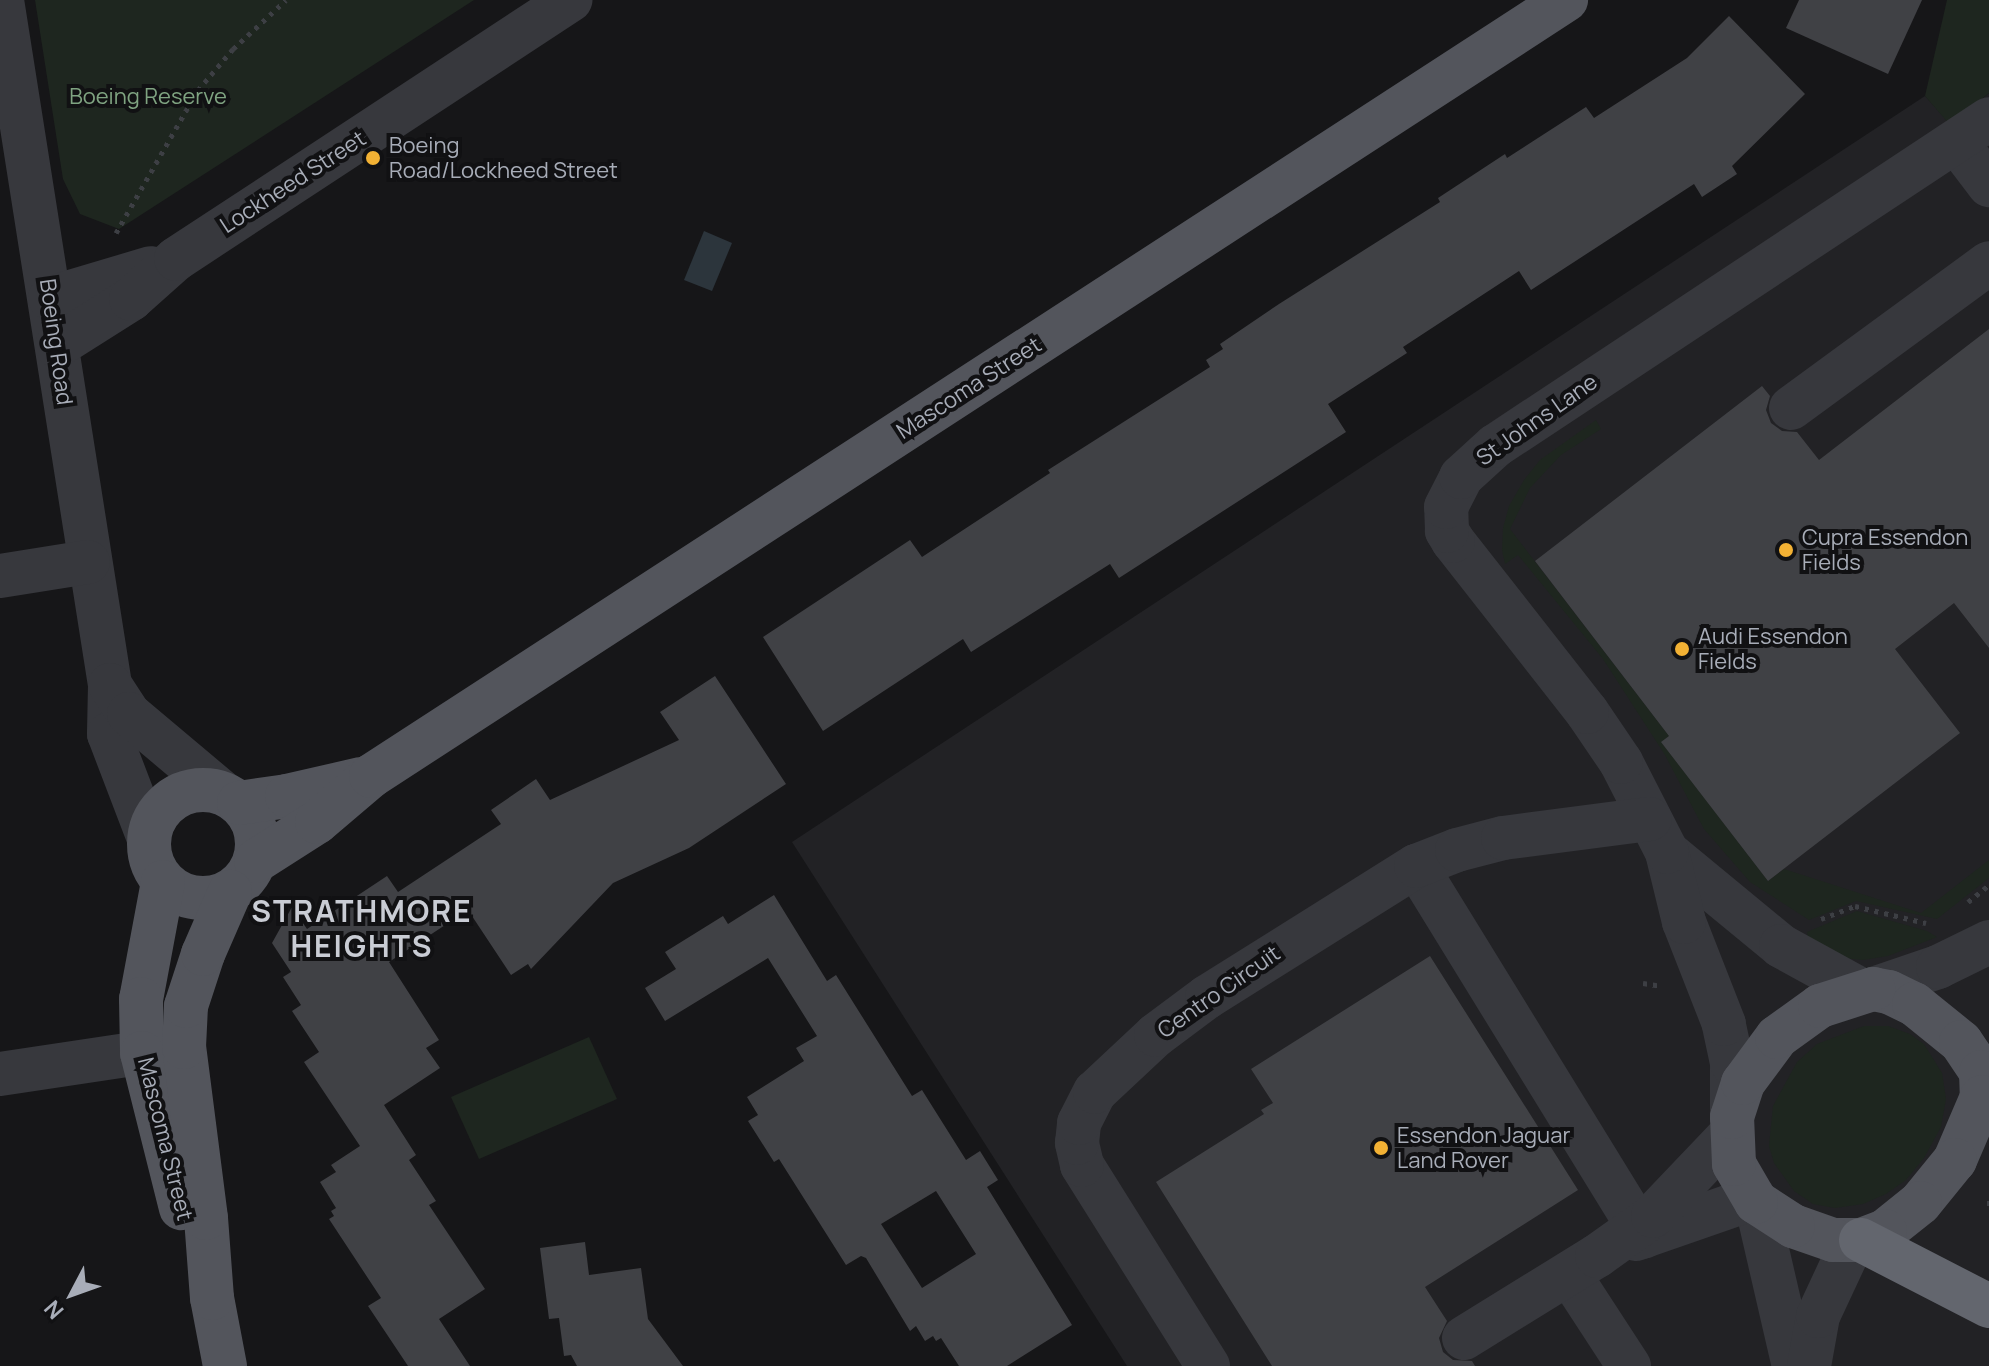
<!DOCTYPE html>
<html>
<head>
<meta charset="utf-8">
<style>
	body { margin:0 }
	#map { position:relative; width:1989px; height:1366px; overflow:hidden; background:#161618; font-family:Manrope,sans-serif }
	div>[style] { position:absolute }
	.built>* { inset:0; background:#222225 }
	.green>* { inset:0; background:#1e261f }
	.water>* { inset:0; background:#2c353c }
	.building>* { inset:0; background:#404145 }
	.path>* { height:5px; margin-top:-2.5px; transform-origin:0; background:repeating-linear-gradient(90deg,#3d3f44 0 4px,transparent 0 10px) }
	.minor>* { height:44px; margin:-22px; padding:0 22px; transform-origin:22px; border-radius:22px; background:#37383d }
	.major>* { height:44px; margin:-22px; padding:0 22px; transform-origin:22px; border-radius:22px; background:#53555c }
	.major>.ring { margin:-22px; padding:0; box-sizing:content-box; background:none; border:44px solid #53555c; border-radius:50% }
	.highway>* { height:44px; margin:-22px; padding:0 22px; transform-origin:22px; border-radius:22px; background:#63666e }
	.dots>* { width:22px; height:22px; translate:-50% -50%; box-sizing:border-box; border:4px solid #111113; border-radius:50% }
	span { translate:-50% -50%; white-space:nowrap; text-align:center; line-height:1.15; -webkit-text-stroke:8px #111113; paint-order:stroke }
	.park-label { font-size:22px; color:#7fa381 }
	.poi-label { font-size:22px; color:#a8adb8 }
	.left { translate:0 -50%; text-align:left }
	.street-label { font-size:22px; color:#a8adb8 }
	.district-label { font-size:30px; color:#c9ccd4; font-weight:700; letter-spacing:2px }
	.north { position:absolute; left:32px; top:1254px; width:80px; height:80px; -webkit-text-stroke:6px #111113; paint-order:stroke; rotate:229deg; font-size:22px; font-weight:700; line-height:32px; text-align:center; color:#a8adb8 }
	.north::after { content:''; display:block; margin:auto; width:28px; height:36px; background:#a8adb8; clip-path:polygon(50% 0,100% 100%,50% 72%,0 100%) }
</style>
</head>
<body>
<div id="map">
	<div class="built">
		<i style="clip-path:polygon(1989px 93px,1989px 1366px,1127px 1366px,792px 842px,1925px 96px,1951px 125px)"></i>
	</div>
	<div class="green">
		<i style="clip-path:polygon(35px 0,474px 0,119px 229px,80px 214px,63px 179px)"></i>
		<i style="clip-path:polygon(1947px 0,1989px 0,1989px 93px,1950px 125px,1925px 96px)"></i>
		<i style="clip-path:polygon(1596px 420px,1601px 429px,1561px 455px,1530px 488px,1510px 529px,1669px 736px,1662px 743px,1768px 881px,1784px 869px,1921px 913px,1989px 860px,1989px 878px,1937px 919px,1856px 901px,1809px 920px,1750px 882px,1704px 829px,1665px 755px,1603px 659px,1518px 555px,1505px 564px,1502px 550px,1503px 528px,1509px 506px,1524px 480px,1540px 460px)"></i>
		<i style="clip-path:polygon(1857px 911px,1927px 931px,1937px 937px,1888px 956px,1863px 960px,1843px 958px,1809px 944px,1807px 932px)"></i>
		<i style="clip-path:polygon(1864px 1026px,1888px 1026px,1910px 1034px,1924px 1044px,1942px 1073px,1946px 1099px,1941px 1127px,1924px 1158px,1906px 1180px,1886px 1194px,1863px 1204px,1835px 1208px,1813px 1204px,1794px 1191px,1774px 1163px,1769px 1146px,1773px 1106px,1797px 1062px,1817px 1044px)"></i>
		<i style="clip-path:polygon(589px 1037px,617px 1099px,479px 1159px,451px 1097px)"></i>
	</div>
	<div class="water">
		<i style="clip-path:polygon(704px 231px,732px 243px,712px 291px,684px 280px)"></i>
	</div>
	<div class="building">
		<i style="clip-path:polygon(1799px 0,1922px 0,1888px 74px,1786px 28px)"></i>
		<i style="clip-path:polygon(1729px 16px,1805px 94px,1732px 166px,1737px 174px,1702px 197px,1694px 184px,1531px 290px,1519px 271px,1403px 347px,1407px 353px,1328px 404px,1346px 432px,1119px 578px,1110px 564px,971px 652px,963px 639px,823px 731px,763px 637px,910px 540px,922px 557px,1050px 473px,1048px 470px,1210px 367px,1206px 360px,1223px 349px,1220px 344px,1279px 304px,1440px 202px,1438px 198px,1505px 154px,1507px 158px,1586px 107px,1594px 118px,1687px 58px)"></i>
		<i style="clip-path:polygon(1989px 329px,1989px 648px,1954px 603px,1895px 649px,1960px 733px,1768px 881px,1661px 742px,1669px 736px,1535px 561px,1762px 386px,1770px 396px,1766px 410px,1771px 423px,1782px 431px,1797px 432px,1819px 460px)"></i>
		<i style="clip-path:polygon(715px 676px,786px 784px,689px 848px,613px 883px,531px 969px,528px 964px,511px 975px,468px 910px,389px 962px,439px 1040px,426px 1048px,440px 1068px,384px 1105px,416px 1155px,409px 1160px,436px 1201px,429px 1205px,485px 1289px,439px 1319px,470px 1366px,408px 1366px,368px 1306px,381px 1298px,329px 1219px,334px 1216px,331px 1211px,336px 1208px,320px 1182px,336px 1172px,331px 1165px,360px 1146px,304px 1062px,319px 1052px,292px 1011px,301px 1005px,283px 977px,291px 972px,272px 943px,292px 907px,307px 929px,387px 876px,398px 892px,501px 824px,491px 810px,536px 779px,550px 800px,679px 740px,660px 712px)"></i>
		<i style="clip-path:polygon(evenodd,774px 895px,827px 981px,836px 975px,912px 1096px,922px 1090px,966px 1160px,980px 1151px,998px 1180px,987px 1187px,1072px 1325px,1007px 1366px,959px 1366px,941px 1338px,936px 1341px,933px 1336px,925px 1341px,916px 1326px,910px 1331px,866px 1258px,861px 1256px,846px 1265px,779px 1159px,774px 1162px,748px 1121px,758px 1115px,747px 1097px,804px 1061px,796px 1048px,817px 1036px,768px 958px,665px 1021px,645px 988px,676px 969px,665px 952px,723px 916px,728px 924px,774px 895px,936px 1191px,976px 1254px,922px 1288px,881px 1224px,936px 1191px)"></i>
		<i style="clip-path:polygon(1430px 956px,1578px 1190px,1425px 1287px,1447px 1321px,1439px 1338px,1443px 1352px,1453px 1360px,1472px 1361px,1475px 1366px,1272px 1366px,1156px 1182px,1264px 1114px,1261px 1110px,1273px 1103px,1251px 1069px)"></i>
		<i style="clip-path:polygon(585px 1242px,589px 1275px,641px 1268px,648px 1319px,683px 1366px,577px 1366px,571px 1355px,564px 1356px,559px 1318px,549px 1319px,540px 1248px)"></i>
	</div>
	<div class="path">
		<i style="left:116px;top:233px;width:165px;rotate:-60.2deg"></i>
		<i style="left:198px;top:90px;width:54px;rotate:-49.5deg"></i>
		<i style="left:233px;top:49px;width:72px;rotate:-42.8deg"></i>
		<i style="left:1968px;top:902px;width:27px;rotate:-39deg"></i>
		<i style="left:1821px;top:919px;width:36px;rotate:-21deg"></i>
		<i style="left:1855px;top:906px;width:73px;rotate:13.5deg"></i>
		<i style="left:1643px;top:983px;width:19px;rotate:9deg"></i>
		<i style="left:1987px;top:1203px;width:2px"></i>
	</div>
	<div class="minor">
		<i style="left:2px;top:0;width:693px;rotate:81.04deg"></i>
		<i style="left:110px;top:685px;width:49px;rotate:91.2deg"></i>
		<i style="left:109px;top:734px;width:112px;rotate:69.1deg"></i>
		<i style="left:1957px;top:143px;width:53px;rotate:52.7deg"></i>
		<i style="left:50px;top:298px;width:105px;rotate:-16.5deg"></i>
		<i style="left:57px;top:346px;width:88px;rotate:-32.4deg"></i>
		<i style="left:131px;top:299px;width:60px;rotate:-41.6deg"></i>
		<i style="left:176px;top:259px;width:472px;rotate:-33.3deg"></i>
		<i style="left:1791px;top:408px;width:245px;rotate:-36.2deg"></i>
		<i style="left:0;top:576px;width:89px;rotate:-9deg"></i>
		<i style="left:110px;top:685px;width:35px;rotate:57deg"></i>
		<i style="left:129px;top:714px;width:124px;rotate:40.1deg"></i>
		<i style="left:1667px;top:852px;width:148px;rotate:39.5deg"></i>
		<i style="left:1781px;top:946px;width:94px;rotate:28.8deg"></i>
		<i style="left:1416px;top:866px;width:435px;rotate:58.4deg"></i>
		<i style="left:1873px;top:989px;width:69px;rotate:-18.7deg"></i>
		<i style="left:1938px;top:967px;width:57px;rotate:-26.1deg"></i>
		<i style="left:0;top:1074px;width:182px;rotate:-8.5deg"></i>
		<i style="left:1732px;top:1117px;width:54px;rotate:-90deg"></i>
		<i style="left:1732px;top:1063px;width:40px;rotate:-102deg"></i>
		<i style="left:1724px;top:1024px;width:110px;rotate:-111.4deg"></i>
		<i style="left:1684px;top:922px;width:72px;rotate:-103.7deg"></i>
		<i style="left:1667px;top:852px;width:101px;rotate:-117.1deg"></i>
		<i style="left:1621px;top:762px;width:60px;rotate:-124.2deg"></i>
		<i style="left:1587px;top:712px;width:217px;rotate:-128.1deg"></i>
		<i style="left:1453px;top:541px;width:12px;rotate:-121deg"></i>
		<i style="left:1447px;top:531px;width:24px;rotate:-92deg"></i>
		<i style="left:1446px;top:507px;width:34px;rotate:-63deg"></i>
		<i style="left:1461px;top:477px;width:46px;rotate:-42.4deg"></i>
		<i style="left:1495px;top:446px;width:592px;rotate:-33.5deg"></i>
		<i style="left:1756px;top:1202px;width:168px;rotate:77deg"></i>
		<i style="left:1636px;top:1239px;width:125px;rotate:-19.2deg"></i>
		<i style="left:1569px;top:1274px;width:110px;rotate:56.9deg"></i>
		<i style="left:1464px;top:1338px;width:156px;rotate:-31.7deg"></i>
		<i style="left:1597px;top:1256px;width:69px;rotate:-35.5deg"></i>
		<i style="left:1653px;top:1216px;width:113px;rotate:-46.4deg"></i>
		<i style="left:1208px;top:1366px;width:237px;rotate:-122.1deg"></i>
		<i style="left:1082px;top:1165px;width:23px;rotate:-103deg"></i>
		<i style="left:1077px;top:1143px;width:20px;rotate:-84deg"></i>
		<i style="left:1079px;top:1123px;width:35px;rotate:-63deg"></i>
		<i style="left:1095px;top:1092px;width:83px;rotate:-43.1deg"></i>
		<i style="left:1156px;top:1035px;width:64px;rotate:-36.7deg"></i>
		<i style="left:1207px;top:997px;width:247px;rotate:-32.1deg"></i>
		<i style="left:1416px;top:866px;width:44px;rotate:-21.3deg"></i>
		<i style="left:1457px;top:850px;width:48px;rotate:-14.6deg"></i>
		<i style="left:1503px;top:838px;width:148px;rotate:-7.4deg"></i>
		<i style="left:1809px;top:1366px;width:51px;rotate:-79.8deg"></i>
		<i style="left:1818px;top:1316px;width:83px;rotate:-65deg"></i>
	</div>
	<div class="major">
		<i class="ring" style="left:149px;top:790px;width:64px;height:64px"></i>
		<i style="left:239px;top:803px;width:49px;rotate:-8.3deg"></i>
		<i style="left:287px;top:796px;width:76px;rotate:-12.9deg"></i>
		<i style="left:256px;top:861px;width:72px;rotate:-32.6deg"></i>
		<i style="left:317px;top:822px;width:71px;rotate:-40.4deg"></i>
		<i style="left:371px;top:776px;width:1425px;rotate:-33deg"></i>
		<i style="left:163px;top:882px;width:119px;rotate:100.6deg"></i>
		<i style="left:141px;top:999px;width:54px;rotate:88.9deg"></i>
		<i style="left:142px;top:1053px;width:160px;rotate:75.9deg"></i>
		<i style="left:1873px;top:989px;width:16px;rotate:11deg"></i>
		<i style="left:1889px;top:992px;width:28px;rotate:26deg"></i>
		<i style="left:1914px;top:1004px;width:60px;rotate:39deg"></i>
		<i style="left:1961px;top:1042px;width:36px;rotate:56deg"></i>
		<i style="left:1981px;top:1072px;width:25px;rotate:88deg"></i>
		<i style="left:1982px;top:1097px;width:69px;rotate:113.2deg"></i>
		<i style="left:1955px;top:1160px;width:55px;rotate:129.1deg"></i>
		<i style="left:1920px;top:1203px;width:45px;rotate:141.3deg"></i>
		<i style="left:1885px;top:1231px;width:26px;rotate:159deg"></i>
		<i style="left:1861px;top:1240px;width:28px;rotate:180deg"></i>
		<i style="left:1833px;top:1240px;width:42px;rotate:-160.7deg"></i>
		<i style="left:1793px;top:1226px;width:44px;rotate:-147deg"></i>
		<i style="left:1756px;top:1202px;width:44px;rotate:-120.1deg"></i>
		<i style="left:1734px;top:1164px;width:47px;rotate:-92.4deg"></i>
		<i style="left:1732px;top:1117px;width:36px;rotate:-72deg"></i>
		<i style="left:1743px;top:1083px;width:57px;rotate:-53.5deg"></i>
		<i style="left:1777px;top:1037px;width:53px;rotate:-35.8deg"></i>
		<i style="left:1820px;top:1006px;width:56px;rotate:-17.8deg"></i>
		<i style="left:225px;top:1366px;width:69px;rotate:-100.8deg"></i>
		<i style="left:212px;top:1298px;width:80px;rotate:-94.3deg"></i>
		<i style="left:206px;top:1218px;width:172px;rotate:-97.3deg"></i>
		<i style="left:184px;top:1047px;width:41px;rotate:-87.2deg"></i>
		<i style="left:186px;top:1006px;width:55px;rotate:-71.9deg"></i>
		<i style="left:203px;top:954px;width:68px;rotate:-66.5deg"></i>
	</div>
	<div class="highway">
		<i style="left:1861px;top:1240px;width:144px;rotate:27.3deg"></i>
	</div>
	<div class="dots">
		<i style="left:373px;top:158px;background:#f2b134"></i>
		<i style="left:1786px;top:550px;background:#f2b134"></i>
		<i style="left:1682px;top:649px;background:#f2b134"></i>
		<i style="left:1381px;top:1148px;background:#f2b134"></i>
	</div>
	<div class="park-label">
		<span style="left:148px;top:97px">Boeing Reserve</span>
	</div>
	<div class="poi-label">
		<span class="left" style="left:389px;top:158px">Boeing<br>Road/Lockheed Street</span>
		<span class="left" style="left:1802px;top:550px">Cupra Essendon<br>Fields</span>
		<span class="left" style="left:1698px;top:649px">Audi Essendon<br>Fields</span>
		<span class="left" style="left:1397px;top:1148px">Essendon Jaguar<br>Land Rover</span>
	</div>
	<div class="street-label">
		<span style="left:293px;top:182px;rotate:-33deg">Lockheed Street</span>
		<span style="left:56px;top:342px;rotate:82deg">Boeing Road</span>
		<span style="left:969px;top:388px;rotate:-33deg">Mascoma Street</span>
		<span style="left:1537px;top:420px;rotate:-35deg">St Johns Lane</span>
		<span style="left:1219px;top:992px;rotate:-35deg">Centro Circuit</span>
		<span style="left:165px;top:1139px;rotate:76deg">Mascoma Street</span>
	</div>
	<div class="district-label">
		<span style="left:362px;top:928px">STRATHMORE<br>HEIGHTS</span>
	</div>
	<div class="north">N</div>
</div>
</body>
</html>
